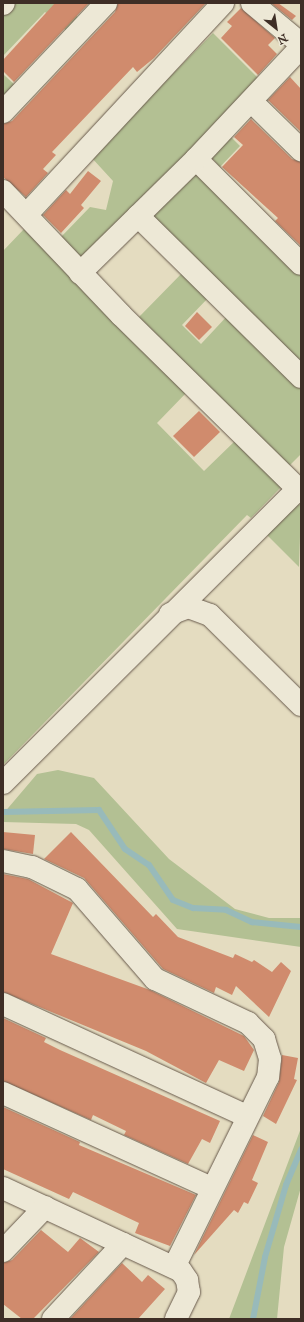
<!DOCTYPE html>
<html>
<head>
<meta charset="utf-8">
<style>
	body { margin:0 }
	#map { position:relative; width:304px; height:1322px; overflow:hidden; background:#e4dcc0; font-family:"IM FELL English",serif }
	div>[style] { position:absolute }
	.green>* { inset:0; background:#b3c093 }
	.stream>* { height:6px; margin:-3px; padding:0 3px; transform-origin:3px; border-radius:3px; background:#98baba }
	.building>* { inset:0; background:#d08b6d }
	.roads { filter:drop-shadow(0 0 1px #685a4c) drop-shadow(0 0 1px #685a4c) }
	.street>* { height:22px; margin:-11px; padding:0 11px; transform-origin:11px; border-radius:11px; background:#ede8d6 }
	span { translate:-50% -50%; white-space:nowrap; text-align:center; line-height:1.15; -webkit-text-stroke:4px #ede8d6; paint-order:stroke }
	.frame { position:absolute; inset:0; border:4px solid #3e2e26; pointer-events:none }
	.north { position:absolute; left:256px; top:8px; width:40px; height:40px; -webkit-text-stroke:3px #ede8d6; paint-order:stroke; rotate:150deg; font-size:11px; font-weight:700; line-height:16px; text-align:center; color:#3e2e26 }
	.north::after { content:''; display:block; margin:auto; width:14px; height:18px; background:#3e2e26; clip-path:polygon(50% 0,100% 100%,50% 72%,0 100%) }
</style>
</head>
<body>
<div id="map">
	<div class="green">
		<i style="clip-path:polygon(14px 3px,68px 3px,70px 10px,83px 22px,71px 35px,45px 12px,3px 56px,3px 15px)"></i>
		<i style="clip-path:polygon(213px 33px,260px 80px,87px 258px,79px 257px,61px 237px,90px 207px,106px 210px,113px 181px,91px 157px)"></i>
		<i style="clip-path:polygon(3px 74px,17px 87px,3px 102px)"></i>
		<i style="clip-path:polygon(229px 135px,240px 146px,220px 167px,210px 156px)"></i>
		<i style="clip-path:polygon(195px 171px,301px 273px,301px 368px,155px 223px,152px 212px)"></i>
		<i style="clip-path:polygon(24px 229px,41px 241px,188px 391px,157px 423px,204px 471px,236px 440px,282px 486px,251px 518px,247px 515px,3px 765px,3px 251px)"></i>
		<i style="clip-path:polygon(185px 270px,211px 295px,182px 325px,201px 344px,229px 314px,301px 385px,301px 454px,288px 467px,139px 317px)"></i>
		<i style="clip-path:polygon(295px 500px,301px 506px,299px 567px,263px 531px)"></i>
		<i style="clip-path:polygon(58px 770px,94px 778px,169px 859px,235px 909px,269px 918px,301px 918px,301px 947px,177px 929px,89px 830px,76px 824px,3px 822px,3px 814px,37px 774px)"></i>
		<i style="clip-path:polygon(301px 1128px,301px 1187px,284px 1247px,277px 1319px,229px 1319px)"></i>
	</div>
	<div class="stream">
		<i style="left:3px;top:812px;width:96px;rotate:-1.2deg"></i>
		<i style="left:99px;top:810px;width:47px;rotate:56.3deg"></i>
		<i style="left:125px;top:849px;width:29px;rotate:34deg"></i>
		<i style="left:149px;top:865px;width:42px;rotate:55.6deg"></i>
		<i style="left:173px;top:900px;width:22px;rotate:22deg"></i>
		<i style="left:193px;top:908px;width:33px;rotate:3deg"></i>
		<i style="left:226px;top:910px;width:29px;rotate:25deg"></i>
		<i style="left:252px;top:922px;width:49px;rotate:5.8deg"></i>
		<i style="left:253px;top:1319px;width:63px;rotate:-79deg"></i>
		<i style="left:265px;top:1257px;width:75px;rotate:-73.7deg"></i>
		<i style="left:286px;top:1185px;width:39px;rotate:-67deg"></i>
	</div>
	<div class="building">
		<i style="clip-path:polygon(55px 3px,89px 3px,14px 82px,3px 71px,3px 60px)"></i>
		<i style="clip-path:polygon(118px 3px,206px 3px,154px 58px,137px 72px,133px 67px,52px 152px,56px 155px,43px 169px,48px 173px,26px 197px,3px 177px,3px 124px,12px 121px,115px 12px)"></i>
		<i style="clip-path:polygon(271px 3px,278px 3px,296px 16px,292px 20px)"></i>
		<i style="clip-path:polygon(241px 8px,275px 38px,268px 45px,277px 54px,258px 75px,221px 38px,232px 26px,227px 22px)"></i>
		<i style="clip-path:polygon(290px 77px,301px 89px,301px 132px,268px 100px)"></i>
		<i style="clip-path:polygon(251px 119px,292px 159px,301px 162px,301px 246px,275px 221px,278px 218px,222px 167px,243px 145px,234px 137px)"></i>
		<i style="clip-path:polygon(88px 171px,101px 181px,81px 205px,84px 208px,61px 233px,43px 215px,66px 190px,70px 194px)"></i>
		<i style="clip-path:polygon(197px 312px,212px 327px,199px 340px,185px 326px)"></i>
		<i style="clip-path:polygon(199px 411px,220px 432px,194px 457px,173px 436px)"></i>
		<i style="clip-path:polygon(3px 832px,35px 835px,33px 854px,3px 849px)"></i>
		<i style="clip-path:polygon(71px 832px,153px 917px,156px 914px,178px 937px,233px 958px,235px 954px,252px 962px,254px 960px,272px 972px,281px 962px,291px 971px,269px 1017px,236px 986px,232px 995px,216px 987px,214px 993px,163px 969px,84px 878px,44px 859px)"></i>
		<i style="clip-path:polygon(3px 874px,28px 879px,73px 903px,51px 954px,150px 990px,244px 1036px,254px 1050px,244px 1071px,219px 1060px,206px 1083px,146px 1051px,3px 992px)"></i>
		<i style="clip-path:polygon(3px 1018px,46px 1038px,44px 1042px,60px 1050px,220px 1121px,210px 1143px,202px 1139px,188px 1164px,124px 1135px,126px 1131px,93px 1115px,91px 1120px,3px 1081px)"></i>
		<i style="clip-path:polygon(282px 1055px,298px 1058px,294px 1079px,297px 1080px,276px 1124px,263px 1116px,279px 1082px)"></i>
		<i style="clip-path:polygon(3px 1107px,80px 1142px,79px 1145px,196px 1195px,170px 1246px,135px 1233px,139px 1223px,73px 1192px,69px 1199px,3px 1169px)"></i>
		<i style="clip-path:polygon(253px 1135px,268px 1142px,252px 1180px,258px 1183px,248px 1204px,244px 1202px,238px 1213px,234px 1210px,194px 1255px)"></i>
		<i style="clip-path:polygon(41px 1230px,68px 1252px,80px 1238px,99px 1252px,33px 1319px,22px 1319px,3px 1304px,3px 1263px,12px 1260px)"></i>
		<i style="clip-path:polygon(122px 1263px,142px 1282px,148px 1275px,165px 1289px,138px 1319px,70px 1319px)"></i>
	</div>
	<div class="roads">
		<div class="street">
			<i style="left:252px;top:3px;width:64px;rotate:39.9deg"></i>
			<i style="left:3px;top:4px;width:1px;rotate:-45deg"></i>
			<i style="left:252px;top:102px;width:69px;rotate:44.4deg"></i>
			<i style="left:3px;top:112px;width:150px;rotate:-46.6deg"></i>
			<i style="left:196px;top:159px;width:148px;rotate:45deg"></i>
			<i style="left:3px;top:191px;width:171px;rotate:46.4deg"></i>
			<i style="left:121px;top:315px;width:252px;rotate:44.5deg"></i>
			<i style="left:27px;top:214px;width:288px;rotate:-47.1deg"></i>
			<i style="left:138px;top:216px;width:229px;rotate:44.6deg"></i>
			<i style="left:80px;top:273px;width:163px;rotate:-44.5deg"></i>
			<i style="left:196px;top:159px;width:154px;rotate:-46.8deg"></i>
			<i style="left:170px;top:614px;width:19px;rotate:-21deg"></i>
			<i style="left:188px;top:607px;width:23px;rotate:20deg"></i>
			<i style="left:210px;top:615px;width:128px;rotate:44.7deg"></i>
			<i style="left:3px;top:783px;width:416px;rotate:-44.9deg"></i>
			<i style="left:3px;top:861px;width:30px;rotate:12deg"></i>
			<i style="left:32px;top:867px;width:50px;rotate:26.1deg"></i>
			<i style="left:77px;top:889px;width:119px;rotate:49.1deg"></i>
			<i style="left:155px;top:979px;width:103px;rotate:25.3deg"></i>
			<i style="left:248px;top:1023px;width:23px;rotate:45deg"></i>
			<i style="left:264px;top:1039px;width:21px;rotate:73deg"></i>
			<i style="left:270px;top:1059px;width:18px;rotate:96deg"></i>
			<i style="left:268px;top:1077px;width:212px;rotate:116.3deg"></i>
			<i style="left:3px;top:1004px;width:268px;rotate:24.7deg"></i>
			<i style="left:3px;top:1093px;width:229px;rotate:24.5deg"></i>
			<i style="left:3px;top:1188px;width:196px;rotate:25deg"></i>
			<i style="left:181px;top:1271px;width:11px;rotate:56deg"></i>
			<i style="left:187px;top:1280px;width:12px;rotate:81deg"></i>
			<i style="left:189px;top:1292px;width:30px;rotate:116deg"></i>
			<i style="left:3px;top:1251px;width:61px;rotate:-46.3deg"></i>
			<i style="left:53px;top:1319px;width:103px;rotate:-47deg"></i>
		</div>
	</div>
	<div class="frame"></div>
	<div class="north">N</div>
</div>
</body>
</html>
